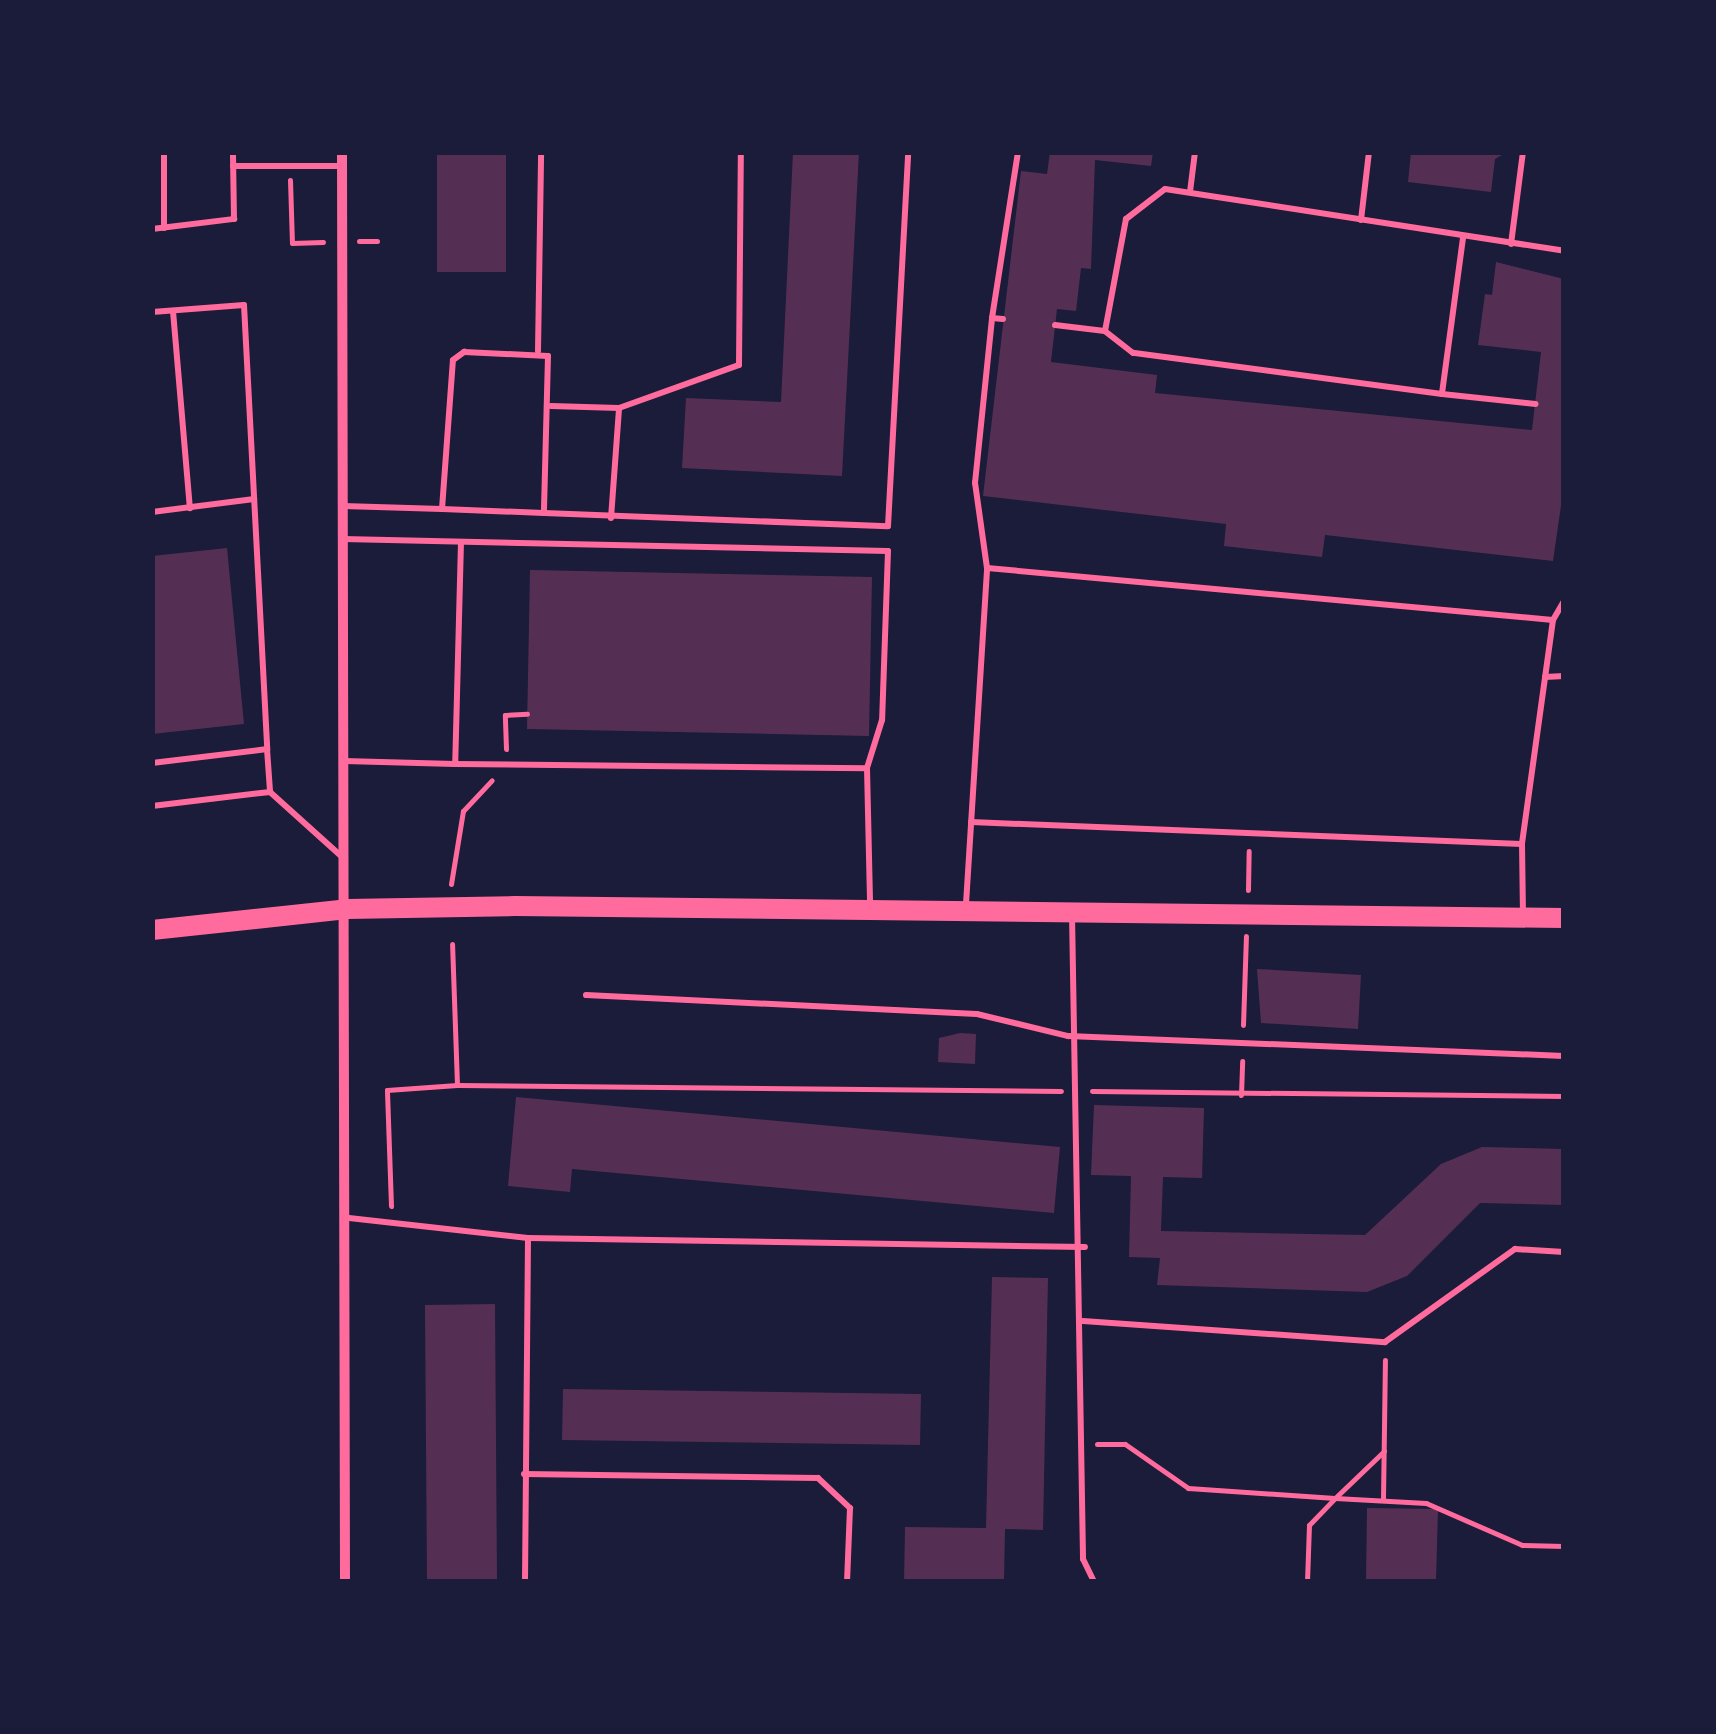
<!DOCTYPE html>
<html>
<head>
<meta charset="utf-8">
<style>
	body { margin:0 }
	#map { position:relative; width:1716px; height:1734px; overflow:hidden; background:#1b1b3a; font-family:"Roboto Condensed",sans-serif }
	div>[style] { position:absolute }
	.building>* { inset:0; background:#542f53 }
	.path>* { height:5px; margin:-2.5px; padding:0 2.5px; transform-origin:2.5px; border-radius:2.5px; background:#ff6b9d }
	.service>* { height:6px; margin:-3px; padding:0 3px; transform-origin:3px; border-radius:3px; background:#ff6b9d }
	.minor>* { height:10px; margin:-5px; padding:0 5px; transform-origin:5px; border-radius:5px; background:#ff6b9d }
	.primary>* { height:20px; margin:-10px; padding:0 10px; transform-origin:10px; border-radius:10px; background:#ff6b9d }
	span { translate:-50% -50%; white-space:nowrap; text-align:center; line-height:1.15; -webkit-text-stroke:10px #1b1b3a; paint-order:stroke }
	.frame { position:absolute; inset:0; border:155px solid #1b1b3a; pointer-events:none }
</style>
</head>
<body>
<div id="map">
	<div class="building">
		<i style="clip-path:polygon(437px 152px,506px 152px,506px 272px,437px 272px)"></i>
		<i style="clip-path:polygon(793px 152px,859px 152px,842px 476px,682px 468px,686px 398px,781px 402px)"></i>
		<i style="clip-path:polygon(1050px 152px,1153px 152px,1151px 166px,1095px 160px,1091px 269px,1081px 268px,1076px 311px,1057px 309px,1051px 362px,1157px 375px,1155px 393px,1532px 430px,1541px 352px,1478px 345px,1485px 294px,1492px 295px,1496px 262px,1564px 279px,1564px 485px,1553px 561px,1325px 535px,1322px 557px,1224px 546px,1226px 524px,983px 496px,1021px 171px,1047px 174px)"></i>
		<i style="clip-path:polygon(1411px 152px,1507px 152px,1495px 159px,1491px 192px,1408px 182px)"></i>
		<i style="clip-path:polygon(227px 548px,244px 724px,152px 734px,152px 556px)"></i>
		<i style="clip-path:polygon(530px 570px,872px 577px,869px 736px,527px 729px)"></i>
		<i style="clip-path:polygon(1257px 969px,1361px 975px,1358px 1029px,1261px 1023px)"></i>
		<i style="clip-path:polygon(960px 1033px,976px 1034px,975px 1064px,938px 1062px,939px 1038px)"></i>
		<i style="clip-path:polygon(516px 1097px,1060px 1147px,1054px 1213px,572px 1169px,570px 1192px,508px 1186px)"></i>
		<i style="clip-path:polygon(1094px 1105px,1204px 1108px,1202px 1178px,1163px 1177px,1161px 1231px,1365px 1235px,1441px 1164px,1482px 1147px,1564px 1149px,1564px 1205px,1480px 1203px,1407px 1276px,1367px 1292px,1157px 1285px,1160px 1258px,1129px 1257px,1131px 1176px,1091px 1175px)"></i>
		<i style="clip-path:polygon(992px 1277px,1048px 1278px,1043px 1530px,1005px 1529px,1004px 1582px,904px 1582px,905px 1527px,986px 1528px)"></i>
		<i style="clip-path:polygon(495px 1304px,497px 1582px,427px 1582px,425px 1305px)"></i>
		<i style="clip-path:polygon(563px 1389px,921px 1394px,920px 1445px,562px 1440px)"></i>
		<i style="clip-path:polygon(1367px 1508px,1438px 1509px,1436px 1582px,1366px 1582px)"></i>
	</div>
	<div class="path">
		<i style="left:290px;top:180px;width:63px;rotate:88.2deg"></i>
		<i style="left:292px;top:243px;width:31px;rotate:-2deg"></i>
		<i style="left:359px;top:241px;width:18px"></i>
		<i style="left:506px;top:749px;width:34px;rotate:-92deg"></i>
		<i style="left:505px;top:715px;width:22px;rotate:-3deg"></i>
		<i style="left:451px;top:884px;width:74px;rotate:-80.7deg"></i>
		<i style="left:463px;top:811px;width:42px;rotate:-46.9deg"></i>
		<i style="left:1248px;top:890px;width:39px;rotate:-89deg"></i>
		<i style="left:1243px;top:1025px;width:89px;rotate:-88.1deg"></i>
		<i style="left:457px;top:1085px;width:604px;rotate:0.57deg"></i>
		<i style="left:1092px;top:1091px;width:472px;rotate:0.6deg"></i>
		<i style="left:1241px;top:1095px;width:34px;rotate:-88deg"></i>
		<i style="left:391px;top:1206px;width:116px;rotate:-92deg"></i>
		<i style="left:387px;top:1090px;width:70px;rotate:-4.1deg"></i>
		<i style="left:457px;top:1085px;width:141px;rotate:-92deg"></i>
		<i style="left:1097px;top:1444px;width:28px"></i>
		<i style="left:1125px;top:1444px;width:77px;rotate:34.9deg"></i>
		<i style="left:1188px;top:1488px;width:147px;rotate:3.9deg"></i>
		<i style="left:1335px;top:1498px;width:68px;rotate:-43.8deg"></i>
		<i style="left:1383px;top:1499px;width:139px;rotate:-89.2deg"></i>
		<i style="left:1307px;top:1582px;width:57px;rotate:-88deg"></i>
		<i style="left:1309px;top:1525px;width:37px;rotate:-46deg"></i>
		<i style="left:1335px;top:1498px;width:91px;rotate:3.1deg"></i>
		<i style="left:1426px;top:1503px;width:105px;rotate:23.6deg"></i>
		<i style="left:1522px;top:1545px;width:42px;rotate:1.4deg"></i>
	</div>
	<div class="service">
		<i style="left:233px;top:166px;width:109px"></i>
		<i style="left:1190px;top:192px;width:40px;rotate:-82.9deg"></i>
		<i style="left:1361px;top:220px;width:68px;rotate:-83.3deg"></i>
		<i style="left:164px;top:228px;width:76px;rotate:-90deg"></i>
		<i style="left:152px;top:229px;width:83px;rotate:-7deg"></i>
		<i style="left:234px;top:219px;width:67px;rotate:-90.9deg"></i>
		<i style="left:1463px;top:238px;width:157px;rotate:97.7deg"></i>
		<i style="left:1442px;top:394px;width:312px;rotate:-172.4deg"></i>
		<i style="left:1133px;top:353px;width:36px;rotate:-142deg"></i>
		<i style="left:1105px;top:331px;width:114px;rotate:-79.4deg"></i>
		<i style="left:1126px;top:219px;width:49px;rotate:-37.6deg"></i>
		<i style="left:1165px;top:189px;width:404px;rotate:8.8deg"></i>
		<i style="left:1511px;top:244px;width:93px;rotate:-82.6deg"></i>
		<i style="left:173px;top:311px;width:198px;rotate:85.1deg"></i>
		<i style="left:152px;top:312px;width:92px;rotate:-4.4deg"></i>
		<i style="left:244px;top:305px;width:445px;rotate:87deg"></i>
		<i style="left:992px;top:318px;width:168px;rotate:-81.1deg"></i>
		<i style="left:1055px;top:325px;width:50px;rotate:6.8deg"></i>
		<i style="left:538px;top:351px;width:199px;rotate:-89.1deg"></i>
		<i style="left:1442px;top:394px;width:94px;rotate:6.1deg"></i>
		<i style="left:551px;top:406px;width:68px;rotate:1.7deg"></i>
		<i style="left:343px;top:506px;width:99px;rotate:1.7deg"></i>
		<i style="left:442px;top:509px;width:149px;rotate:-85.8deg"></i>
		<i style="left:453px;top:360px;width:14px;rotate:-36deg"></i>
		<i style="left:464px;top:352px;width:84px;rotate:2.7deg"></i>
		<i style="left:548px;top:356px;width:157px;rotate:91.5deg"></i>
		<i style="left:544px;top:513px;width:102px;rotate:-177.8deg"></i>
		<i style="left:152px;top:512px;width:103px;rotate:-7.3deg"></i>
		<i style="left:544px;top:513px;width:344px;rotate:2.2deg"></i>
		<i style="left:888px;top:526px;width:375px;rotate:-86.9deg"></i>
		<i style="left:611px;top:518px;width:110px;rotate:-85.8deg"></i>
		<i style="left:619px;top:408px;width:127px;rotate:-19.7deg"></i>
		<i style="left:739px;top:365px;width:213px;rotate:-89.5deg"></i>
		<i style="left:343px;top:539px;width:545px;rotate:1.26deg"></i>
		<i style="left:888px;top:551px;width:169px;rotate:92deg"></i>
		<i style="left:882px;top:720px;width:50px;rotate:107.4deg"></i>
		<i style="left:461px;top:542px;width:222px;rotate:91.5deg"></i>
		<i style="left:455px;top:764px;width:412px;rotate:0.6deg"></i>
		<i style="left:867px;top:768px;width:136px;rotate:88.7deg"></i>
		<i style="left:987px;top:568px;width:86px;rotate:-98deg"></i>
		<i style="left:975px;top:483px;width:166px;rotate:-84.1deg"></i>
		<i style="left:992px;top:318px;width:11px;rotate:5deg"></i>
		<i style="left:1553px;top:620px;width:22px;rotate:-60deg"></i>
		<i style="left:1545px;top:677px;width:19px;rotate:-3deg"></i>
		<i style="left:344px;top:761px;width:111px;rotate:1.5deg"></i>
		<i style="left:152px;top:763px;width:116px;rotate:-6.9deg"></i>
		<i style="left:267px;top:749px;width:42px;rotate:85.9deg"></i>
		<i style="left:152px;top:806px;width:119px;rotate:-6.8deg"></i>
		<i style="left:270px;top:792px;width:96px;rotate:42deg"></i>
		<i style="left:971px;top:822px;width:551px;rotate:2.29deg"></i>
		<i style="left:966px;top:904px;width:337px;rotate:-86.4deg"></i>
		<i style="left:987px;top:568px;width:568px;rotate:5.25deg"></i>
		<i style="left:1553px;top:620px;width:226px;rotate:97.9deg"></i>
		<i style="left:1522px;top:844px;width:72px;rotate:89.2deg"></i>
		<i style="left:1072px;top:914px;width:645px;rotate:89.02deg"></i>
		<i style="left:1083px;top:1559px;width:25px;rotate:64deg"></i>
		<i style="left:586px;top:995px;width:391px;rotate:2.8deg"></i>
		<i style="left:977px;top:1014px;width:94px;rotate:13.6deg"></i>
		<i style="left:1068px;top:1036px;width:496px;rotate:2.3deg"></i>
		<i style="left:349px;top:1218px;width:180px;rotate:6.4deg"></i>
		<i style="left:528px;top:1238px;width:557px;rotate:0.93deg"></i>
		<i style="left:1083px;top:1321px;width:303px;rotate:4deg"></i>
		<i style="left:1385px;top:1342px;width:160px;rotate:-35.6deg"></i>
		<i style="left:1515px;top:1249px;width:49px;rotate:3.5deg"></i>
		<i style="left:524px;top:1474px;width:294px;rotate:0.8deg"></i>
		<i style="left:818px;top:1478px;width:44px;rotate:43.2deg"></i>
		<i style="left:850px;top:1508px;width:74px;rotate:92.3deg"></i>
		<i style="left:525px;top:1582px;width:344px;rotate:-89.5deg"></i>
	</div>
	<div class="minor">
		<i style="left:342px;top:152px;width:1430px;rotate:89.88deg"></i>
	</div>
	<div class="primary">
		<i style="left:152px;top:930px;width:196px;rotate:-6.1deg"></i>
		<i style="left:347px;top:909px;width:168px;rotate:-1deg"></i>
		<i style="left:515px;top:906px;width:1049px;rotate:0.66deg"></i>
	</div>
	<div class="frame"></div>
</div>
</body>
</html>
